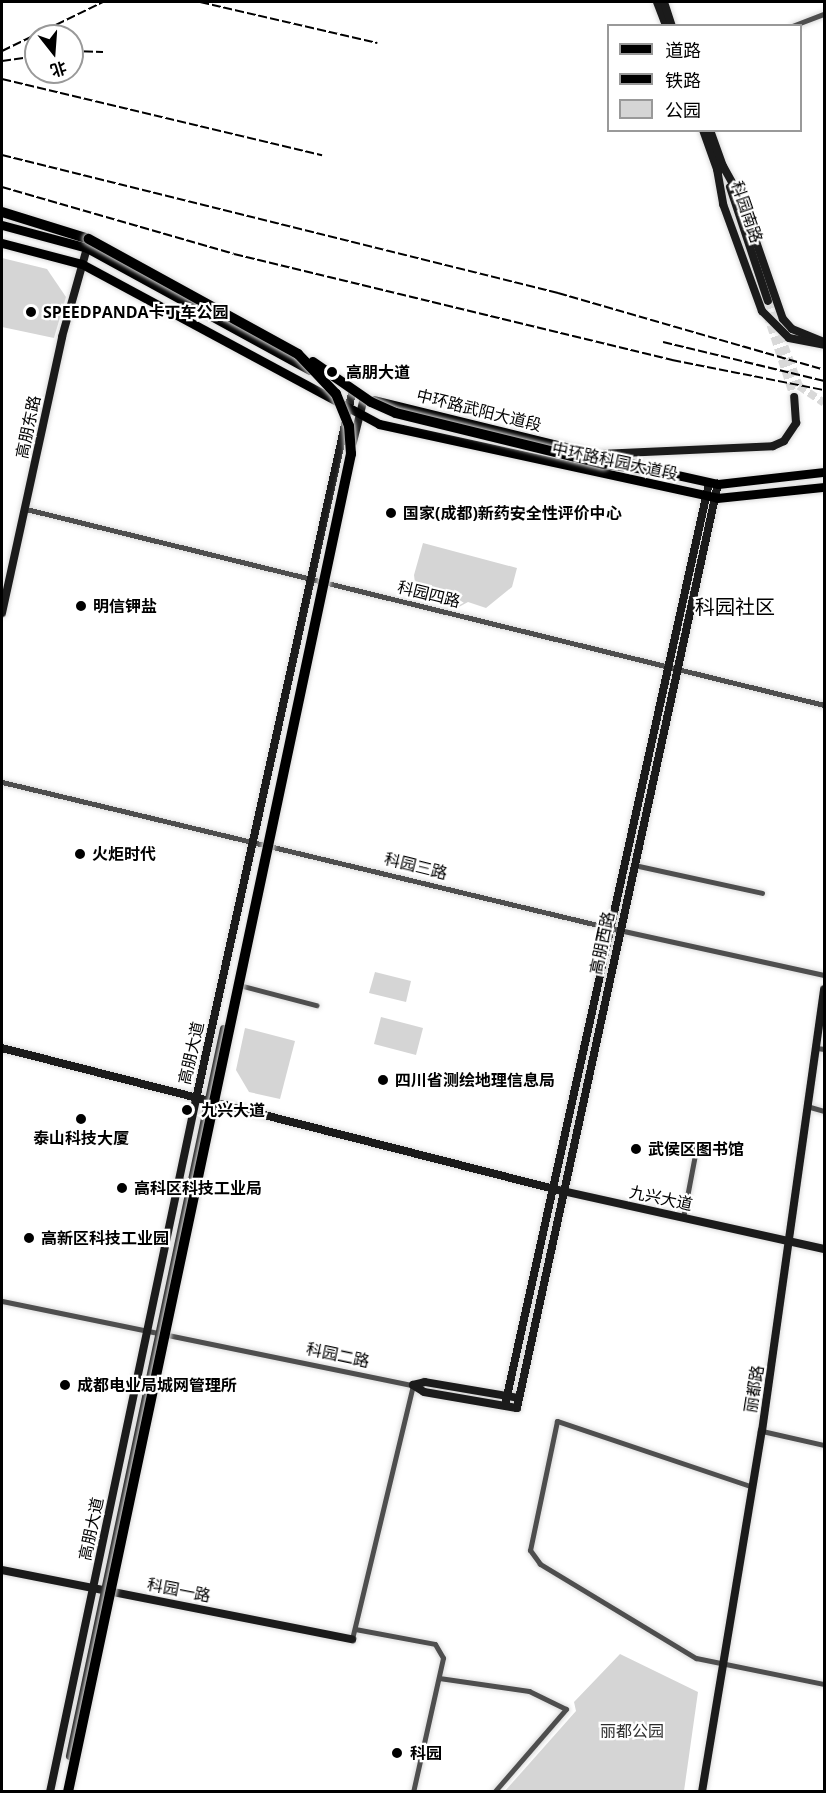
<!DOCTYPE html>
<html>
<head>
<meta charset="utf-8">
<style>
	body { margin:0 }
	#map { position:relative; width:826px; height:1793px; overflow:hidden; background:#fff; font-family:"Open Sans","Noto Sans SC",sans-serif }
	div>[style] { position:absolute }
	.green>* { inset:0; background:#d5d5d5 }
	.secondary-tunnel>* { height:8px; margin-top:-4px; transform-origin:0; background:repeating-linear-gradient(90deg,#d9d9d9 0 8px,transparent 0 12px) }
	.roads { filter:drop-shadow(0 0 2px #dbdbdb) drop-shadow(0 0 2px #dbdbdb) }
	.street>* { height:5px; margin:-2.5px; padding:0 2.5px; transform-origin:2.5px; border-radius:2.5px; background:#4e4e4e }
	.secondary>* { height:8px; margin:-4px; padding:0 4px; transform-origin:4px; border-radius:4px; background:#1b1b1b }
	.primary>* { height:9px; margin:-4.5px; padding:0 4.5px; transform-origin:4.5px; border-radius:4.5px; background:#000 }
	.highway>* { height:10px; margin:-5px; padding:0 5px; transform-origin:5px; border-radius:5px; background:#000 }
	.rail>* { height:2px; margin-top:-1px; transform-origin:0; background:repeating-linear-gradient(90deg,#000 0 9px,transparent 0 12px) }
	.bridges { filter:drop-shadow(0 0 2px #dbdbdb) drop-shadow(0 0 2px #dbdbdb) }
	.highway-bridge>* { height:10px; margin:-5px; padding:0 5px; transform-origin:5px; border-radius:5px; background:#000 }
	.dots>* { width:16px; height:16px; translate:-50% -50%; box-sizing:border-box; border:3px solid #fff; border-radius:50% }
	span { translate:-50% -50%; white-space:nowrap; text-align:center; line-height:1.15; -webkit-text-stroke:4.5px #fff; paint-order:stroke }
	.street-label { font-size:16px; color:#000 }
	.poi-label { font-size:16px; color:#000; font-weight:700 }
	.left { translate:0 -50%; text-align:left }
	.park-label { font-size:16px; color:#2c2c2c }
	.quarter-label { font-size:20px; color:#000 }
	.frame { position:absolute; inset:0; border:3px solid #000; pointer-events:none }
	.legend { position:absolute; left:607px; top:24px; width:195px; height:108px; box-sizing:border-box; background:#fff; border:2px solid #999; margin:0; padding:8px 10px; list-style:none; font-size:18px; color:#000 }
	.legend li { display:flex; align-items:center; gap:12px; height:30px }
	.legend b { width:30px; border:2px solid #999 }
	.north { position:absolute; left:24px; top:24px; width:60px; height:60px; box-sizing:border-box; background:#fff; border:2px solid #999; border-radius:50%; rotate:163deg; font-size:16px; font-weight:700; line-height:24px; text-align:center; color:#000 }
	.north::after { content:''; display:block; margin:auto; width:21px; height:27px; background:#000; clip-path:polygon(50% 0,100% 100%,50% 72%,0 100%) }
</style>
</head>
<body>
<div id="map">
	<div class="green">
		<i style="clip-path:polygon(2px 258px,47px 269px,66px 297px,54px 338px,2px 327px)"></i>
		<i style="clip-path:polygon(423px 543px,517px 568px,512px 587px,486px 608px,468px 602px,457px 608px,417px 599px,414px 575px)"></i>
		<i style="clip-path:polygon(375px 972px,411px 981px,406px 1002px,369px 993px)"></i>
		<i style="clip-path:polygon(381px 1017px,423px 1028px,416px 1055px,374px 1044px)"></i>
		<i style="clip-path:polygon(245px 1028px,295px 1041px,280px 1099px,249px 1092px,236px 1070px)"></i>
		<i style="clip-path:polygon(620px 1654px,698px 1692px,684px 1791px,505px 1791px,576px 1711px,574px 1702px)"></i>
	</div>
	<div class="secondary-tunnel">
		<i style="left:768px;top:301px;width:90px;rotate:70deg"></i>
		<i style="left:799px;top:386px;width:30px;rotate:34deg"></i>
		<i style="left:767px;top:314px;width:87px;rotate:72deg"></i>
	</div>
	<div class="roads">
		<div class="street">
			<i style="left:792px;top:26px;width:34px;rotate:-21deg"></i>
			<i style="left:26px;top:509px;width:822px;rotate:13.8deg"></i>
			<i style="left:2px;top:782px;width:625px;rotate:13.5deg"></i>
			<i style="left:610px;top:928px;width:219px;rotate:12.4deg"></i>
			<i style="left:634px;top:865px;width:131px;rotate:12.3deg"></i>
			<i style="left:239px;top:985px;width:80px;rotate:14.6deg"></i>
			<i style="left:817px;top:1048px;width:7px;rotate:8deg"></i>
			<i style="left:810px;top:1107px;width:15px;rotate:16deg"></i>
			<i style="left:683px;top:1218px;width:70px;rotate:-79.3deg"></i>
			<i style="left:696px;top:1149px;width:9px;rotate:-167deg"></i>
			<i style="left:2px;top:1301px;width:419px;rotate:11.6deg"></i>
			<i style="left:413px;top:1385px;width:261px;rotate:103.5deg"></i>
			<i style="left:762px;top:1431px;width:64px;rotate:12.7deg"></i>
			<i style="left:753px;top:1487px;width:207px;rotate:-161.4deg"></i>
			<i style="left:557px;top:1421px;width:132px;rotate:101.8deg"></i>
			<i style="left:530px;top:1550px;width:17px;rotate:54deg"></i>
			<i style="left:540px;top:1564px;width:182px;rotate:31.1deg"></i>
			<i style="left:696px;top:1658px;width:131px;rotate:11.5deg"></i>
			<i style="left:355px;top:1629px;width:81px;rotate:10.6deg"></i>
			<i style="left:435px;top:1644px;width:16px;rotate:60deg"></i>
			<i style="left:443px;top:1658px;width:137px;rotate:102.6deg"></i>
			<i style="left:439px;top:1678px;width:91px;rotate:8.2deg"></i>
			<i style="left:529px;top:1691px;width:41px;rotate:25.9deg"></i>
			<i style="left:566px;top:1709px;width:110px;rotate:130.9deg"></i>
		</div>
		<div class="secondary">
			<i style="left:657px;top:2px;width:26px;rotate:69deg"></i>
			<i style="left:664px;top:2px;width:25px;rotate:72deg"></i>
			<i style="left:703px;top:130px;width:45px;rotate:70.3deg"></i>
			<i style="left:710px;top:130px;width:41px;rotate:70.3deg"></i>
			<i style="left:723px;top:166px;width:37px;rotate:61deg"></i>
			<i style="left:741px;top:198px;width:128px;rotate:70.9deg"></i>
			<i style="left:783px;top:319px;width:13px;rotate:48deg"></i>
			<i style="left:792px;top:329px;width:35px;rotate:22deg"></i>
			<i style="left:717px;top:169px;width:36px;rotate:80deg"></i>
			<i style="left:723px;top:204px;width:114px;rotate:70deg"></i>
			<i style="left:762px;top:311px;width:38px;rotate:45deg"></i>
			<i style="left:789px;top:338px;width:36px;rotate:11deg"></i>
			<i style="left:730px;top:187px;width:120px;rotate:71.6deg"></i>
			<i style="left:353px;top:442px;width:45px;rotate:-76deg"></i>
			<i style="left:600px;top:454px;width:173px;rotate:-2.6deg"></i>
			<i style="left:773px;top:446px;width:12px;rotate:-24deg"></i>
			<i style="left:784px;top:441px;width:22px;rotate:-56deg"></i>
			<i style="left:796px;top:423px;width:26px;rotate:-94deg"></i>
			<i style="left:2px;top:613px;width:282px;rotate:-77.7deg"></i>
			<i style="left:62px;top:337px;width:92px;rotate:-74.3deg"></i>
			<i style="left:2px;top:1048px;width:574px;rotate:14.33deg"></i>
			<i style="left:558px;top:1190px;width:272px;rotate:12.5deg"></i>
			<i style="left:413px;top:1385px;width:13px;rotate:32deg"></i>
			<i style="left:424px;top:1392px;width:94px;rotate:9.8deg"></i>
			<i style="left:517px;top:1408px;width:946px;rotate:-77.73deg"></i>
			<i style="left:413px;top:1385px;width:12px;rotate:-14deg"></i>
			<i style="left:425px;top:1382px;width:95px;rotate:9.7deg"></i>
			<i style="left:505px;top:1405px;width:944px;rotate:-77.52deg"></i>
			<i style="left:2px;top:1570px;width:357px;rotate:11.2deg"></i>
			<i style="left:70px;top:1756px;width:743px;rotate:-78.04deg"></i>
			<i style="left:50px;top:1792px;width:708px;rotate:-78.1deg"></i>
			<i style="left:196px;top:1099px;width:723px;rotate:-77.54deg"></i>
			<i style="left:702px;top:1792px;width:366px;rotate:-80.6deg"></i>
			<i style="left:762px;top:1431px;width:446px;rotate:-82deg"></i>
		</div>
		<div class="primary">
			<i style="left:2px;top:225px;width:88px;rotate:15.1deg"></i>
			<i style="left:87px;top:248px;width:254px;rotate:28.7deg"></i>
			<i style="left:2px;top:243px;width:83px;rotate:14.7deg"></i>
			<i style="left:82px;top:264px;width:337px;rotate:28.3deg"></i>
			<i style="left:379px;top:424px;width:346px;rotate:12.3deg"></i>
			<i style="left:717px;top:498px;width:108px;rotate:-5.9deg"></i>
			<i style="left:374px;top:400px;width:268px;rotate:13.8deg"></i>
			<i style="left:650px;top:469px;width:70px;rotate:12.4deg"></i>
			<i style="left:718px;top:484px;width:107px;rotate:-6.5deg"></i>
		</div>
		<div class="highway">
			<i style="left:2px;top:212px;width:91px;rotate:17.2deg"></i>
			<i style="left:604px;top:464px;width:51px;rotate:6.7deg"></i>
		</div>
	</div>
	<div class="rail">
		<i style="left:200px;top:2px;width:182px;rotate:13deg"></i>
		<i style="left:2px;top:51px;width:112px;rotate:-25.9deg"></i>
		<i style="left:72px;top:51px;width:31px;rotate:2deg"></i>
		<i style="left:2px;top:61px;width:34px;rotate:-8deg"></i>
		<i style="left:2px;top:79px;width:329px;rotate:13.4deg"></i>
		<i style="left:2px;top:155px;width:573px;rotate:13.94deg"></i>
		<i style="left:558px;top:293px;width:277px;rotate:16.1deg"></i>
		<i style="left:2px;top:187px;width:241px;rotate:16.1deg"></i>
		<i style="left:234px;top:254px;width:451px;rotate:13.6deg"></i>
		<i style="left:672px;top:360px;width:155px;rotate:11.2deg"></i>
		<i style="left:663px;top:342px;width:166px;rotate:13.6deg"></i>
	</div>
	<div class="bridges">
		<div class="highway-bridge">
			<i style="left:313px;top:362px;width:70px;rotate:34.6deg"></i>
			<i style="left:371px;top:402px;width:27px;rotate:24deg"></i>
			<i style="left:396px;top:413px;width:214px;rotate:13.8deg"></i>
			<i style="left:68px;top:1792px;width:1368px;rotate:-78.06deg"></i>
			<i style="left:351px;top:454px;width:28px;rotate:-94deg"></i>
			<i style="left:349px;top:426px;width:35px;rotate:-112deg"></i>
			<i style="left:336px;top:394px;width:55px;rotate:-133.5deg"></i>
			<i style="left:298px;top:354px;width:239px;rotate:-151.2deg"></i>
		</div>
	</div>
	<div class="dots">
		<i style="left:31px;top:312px;background:#000"></i>
		<i style="left:332px;top:372px;background:#000"></i>
		<i style="left:391px;top:513px;background:#000"></i>
		<i style="left:81px;top:606px;background:#000"></i>
		<i style="left:80px;top:854px;background:#000"></i>
		<i style="left:383px;top:1080px;background:#000"></i>
		<i style="left:187px;top:1110px;background:#000"></i>
		<i style="left:81px;top:1119px;background:#000"></i>
		<i style="left:636px;top:1149px;background:#000"></i>
		<i style="left:122px;top:1188px;background:#000"></i>
		<i style="left:29px;top:1238px;background:#000"></i>
		<i style="left:65px;top:1385px;background:#000"></i>
		<i style="left:397px;top:1753px;background:#000"></i>
	</div>
	<div class="street-label">
		<span style="left:747px;top:212px;rotate:71deg">科园南路</span>
		<span style="left:479px;top:410px;rotate:14deg">中环路武阳大道段</span>
		<span style="left:28px;top:427px;rotate:-78deg">高朋东路</span>
		<span style="left:615px;top:461px;rotate:12deg">中环路科园大道段</span>
		<span style="left:429px;top:594px;rotate:14deg">科园四路</span>
		<span style="left:416px;top:866px;rotate:14deg">科园三路</span>
		<span style="left:602px;top:943px;rotate:-78deg">高朋西路</span>
		<span style="left:191px;top:1053px;rotate:-77deg">高朋大道</span>
		<span style="left:661px;top:1198px;rotate:12deg">九兴大道</span>
		<span style="left:338px;top:1355px;rotate:12deg">科园二路</span>
		<span style="left:754px;top:1389px;rotate:-81deg">丽都路</span>
		<span style="left:91px;top:1529px;rotate:-78deg">高朋大道</span>
		<span style="left:179px;top:1590px;rotate:11deg">科园一路</span>
	</div>
	<div class="poi-label">
		<span class="left" style="left:43px;top:312px">SPEEDPANDA卡丁车公园</span>
		<span class="left" style="left:346px;top:372px">高朋大道</span>
		<span class="left" style="left:403px;top:513px">国家(成都)新药安全性评价中心</span>
		<span class="left" style="left:93px;top:606px">明信钾盐</span>
		<span class="left" style="left:92px;top:854px">火炬时代</span>
		<span class="left" style="left:395px;top:1080px">四川省测绘地理信息局</span>
		<span class="left" style="left:201px;top:1110px">九兴大道</span>
		<span style="left:81px;top:1138px">泰山科技大厦</span>
		<span class="left" style="left:648px;top:1149px">武侯区图书馆</span>
		<span class="left" style="left:134px;top:1188px">高科区科技工业局</span>
		<span class="left" style="left:41px;top:1238px">高新区科技工业园</span>
		<span class="left" style="left:77px;top:1385px">成都电业局城网管理所</span>
		<span class="left" style="left:410px;top:1753px">科园</span>
	</div>
	<div class="park-label">
		<span style="left:632px;top:1731px">丽都公园</span>
	</div>
	<div class="quarter-label">
		<span style="left:735px;top:606px">科园社区</span>
	</div>
	<div class="frame"></div>
	<ul class="legend">
	<li><b style="height:8px;background:#000"></b>道路</li>
	<li><b style="height:8px;background:#000"></b>铁路</li>
	<li><b style="height:16px;background:#d5d5d5"></b>公园</li>
	</ul>
	<div class="north">北</div>
</div>
</body>
</html>
